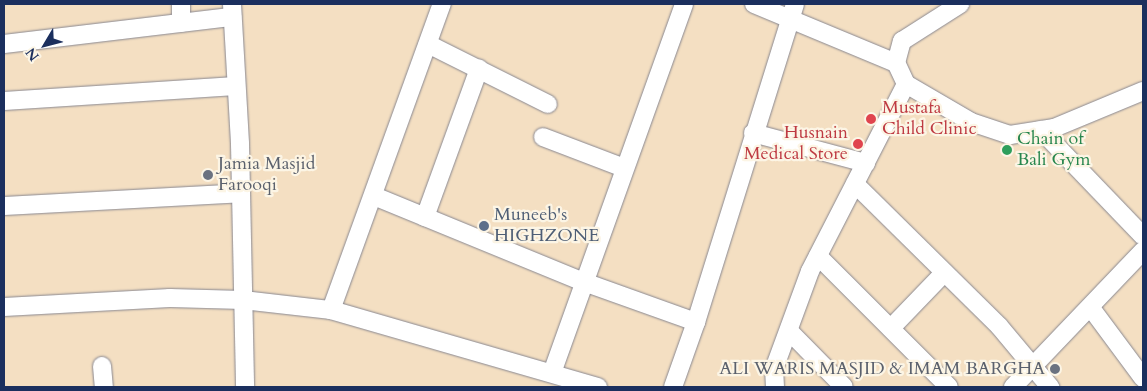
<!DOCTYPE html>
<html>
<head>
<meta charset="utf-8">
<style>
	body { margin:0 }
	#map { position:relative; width:1147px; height:391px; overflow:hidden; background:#f4dfc2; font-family:Cardo,serif }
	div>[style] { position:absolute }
	.roads { filter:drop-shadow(0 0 1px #888790) drop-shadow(0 0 1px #888790) }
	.street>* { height:18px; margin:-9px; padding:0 9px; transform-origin:9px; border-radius:9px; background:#fff }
	.dots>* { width:14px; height:14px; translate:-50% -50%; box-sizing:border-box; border:2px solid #fcf5e5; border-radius:50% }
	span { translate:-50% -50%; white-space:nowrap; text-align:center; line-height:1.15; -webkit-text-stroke:4.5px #fcf5e5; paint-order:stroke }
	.health-label { font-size:18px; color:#be3a42 }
	.left { translate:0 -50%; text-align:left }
	.right { translate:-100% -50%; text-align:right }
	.leisure-label { font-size:18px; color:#27864d }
	.worship-label { font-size:18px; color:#5b616d }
	.service-label { font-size:18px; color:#4e5e75 }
	.frame { position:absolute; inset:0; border:5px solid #1b2f5e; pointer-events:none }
	.north { position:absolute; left:20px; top:20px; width:50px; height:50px; -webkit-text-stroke:4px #fcf5e5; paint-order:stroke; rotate:233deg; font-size:14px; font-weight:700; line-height:20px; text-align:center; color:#1b2f5e }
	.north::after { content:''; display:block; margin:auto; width:18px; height:22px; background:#1b2f5e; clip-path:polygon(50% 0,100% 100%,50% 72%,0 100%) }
</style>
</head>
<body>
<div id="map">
	<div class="roads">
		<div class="street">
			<i style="left:181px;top:4px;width:19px;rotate:90deg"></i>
			<i style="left:232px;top:4px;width:140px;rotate:86.7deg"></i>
			<i style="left:240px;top:144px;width:243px;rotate:88.8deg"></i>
			<i style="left:754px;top:4px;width:154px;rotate:22.6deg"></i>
			<i style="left:4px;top:44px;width:230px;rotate:-6.8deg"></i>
			<i style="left:428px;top:44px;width:134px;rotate:26.6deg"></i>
			<i style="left:906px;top:84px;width:75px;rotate:30.3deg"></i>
			<i style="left:971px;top:122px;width:41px;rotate:18.4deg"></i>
			<i style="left:1010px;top:135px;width:45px;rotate:-9deg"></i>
			<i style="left:1054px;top:128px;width:96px;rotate:-22.6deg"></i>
			<i style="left:4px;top:101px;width:232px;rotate:-3.7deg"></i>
			<i style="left:1041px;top:130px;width:147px;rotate:46.1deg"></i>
			<i style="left:753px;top:133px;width:117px;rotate:14.9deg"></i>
			<i style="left:543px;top:137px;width:87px;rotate:20.9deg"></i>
			<i style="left:855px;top:184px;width:202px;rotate:44.6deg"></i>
			<i style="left:999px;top:326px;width:80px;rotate:50.1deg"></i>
			<i style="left:374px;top:196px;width:227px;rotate:22.3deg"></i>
			<i style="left:584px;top:282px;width:119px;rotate:19.7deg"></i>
			<i style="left:4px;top:206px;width:237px;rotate:-3.1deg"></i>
			<i style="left:425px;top:217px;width:158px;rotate:-70deg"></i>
			<i style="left:818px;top:256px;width:185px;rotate:45deg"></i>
			<i style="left:4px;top:307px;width:166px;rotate:-3.1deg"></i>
			<i style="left:170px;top:298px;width:73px;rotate:1.6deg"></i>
			<i style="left:243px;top:300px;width:89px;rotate:6.5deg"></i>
			<i style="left:331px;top:310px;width:278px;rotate:16.1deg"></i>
			<i style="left:1091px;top:308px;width:87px;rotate:53.4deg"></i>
			<i style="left:331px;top:310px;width:326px;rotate:-70.1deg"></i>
			<i style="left:891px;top:328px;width:76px;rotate:-46.1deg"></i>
			<i style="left:789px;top:331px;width:78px;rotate:45.5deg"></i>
			<i style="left:102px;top:366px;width:21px;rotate:85deg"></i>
			<i style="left:552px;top:373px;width:392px;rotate:-70.3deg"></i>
			<i style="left:673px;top:387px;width:69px;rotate:-70.5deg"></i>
			<i style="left:696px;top:322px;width:333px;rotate:-72.7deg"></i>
			<i style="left:775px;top:387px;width:18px;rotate:-93deg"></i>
			<i style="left:774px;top:369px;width:104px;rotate:-69.8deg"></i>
			<i style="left:810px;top:271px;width:210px;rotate:-62.8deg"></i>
			<i style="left:906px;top:84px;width:23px;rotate:-115deg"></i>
			<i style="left:896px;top:63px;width:23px;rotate:-75deg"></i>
			<i style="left:902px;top:41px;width:69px;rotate:-32.5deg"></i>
			<i style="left:1013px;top:387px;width:188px;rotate:-46.3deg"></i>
		</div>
	</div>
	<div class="dots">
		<i style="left:871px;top:119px;background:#e0444e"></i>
		<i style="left:858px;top:144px;background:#e0444e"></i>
		<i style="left:1007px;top:150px;background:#2e9e5b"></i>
		<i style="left:208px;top:175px;background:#6b7280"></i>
		<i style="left:484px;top:226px;background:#5c6f8a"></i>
		<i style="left:1055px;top:369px;background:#6b7280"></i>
	</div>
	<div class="health-label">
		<span class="left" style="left:882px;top:119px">Mustafa<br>Child Clinic</span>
		<span class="right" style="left:848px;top:144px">Husnain<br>Medical Store</span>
	</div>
	<div class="leisure-label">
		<span class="left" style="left:1017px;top:150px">Chain of<br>Bali Gym</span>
	</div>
	<div class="worship-label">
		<span class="left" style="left:218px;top:175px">Jamia Masjid<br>Farooqi</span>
		<span class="right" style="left:1045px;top:369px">ALI WARIS MASJID &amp; IMAM BARGHA</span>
	</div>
	<div class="service-label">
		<span class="left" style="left:494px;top:226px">Muneeb's<br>HIGHZONE</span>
	</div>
	<div class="frame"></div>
	<div class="north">N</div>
</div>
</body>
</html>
